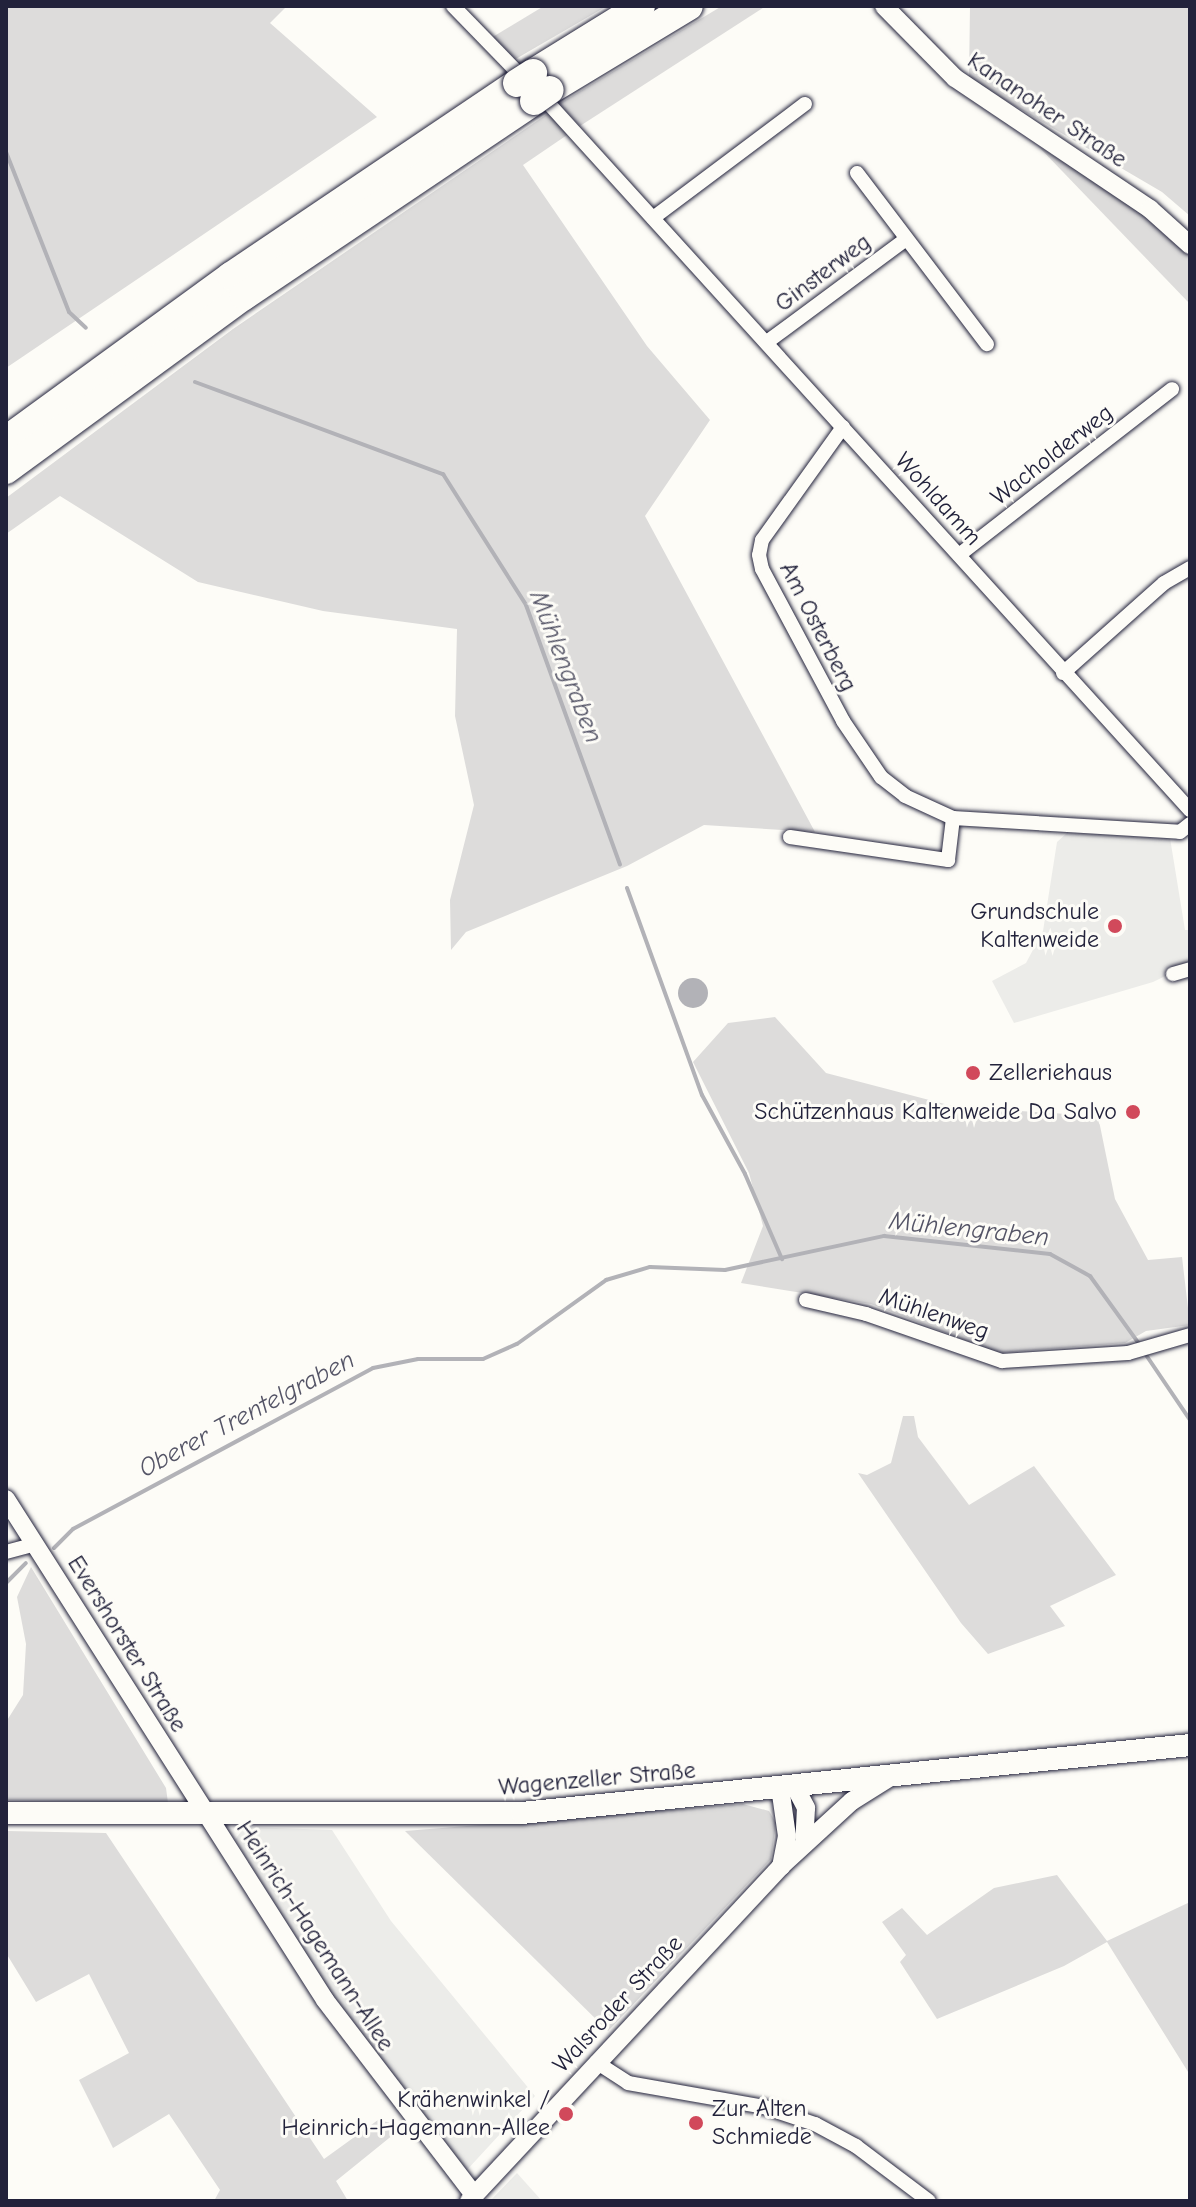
<!DOCTYPE html>
<html>
<head>
<meta charset="utf-8">
<style>
	body { margin:0 }
	#map { position:relative; width:1196px; height:2207px; overflow:hidden; background:#fdfcf7; font-family:"Comic Neue",sans-serif }
	div>[style] { position:absolute }
	.built>* { inset:0; background:#ecece9 }
	.green>* { inset:0; background:#dddcdb }
	.water>* { inset:0; background:#b2b2b7 }
	.round { border-radius:50% }
	.stream>* { height:4px; margin:-2px; padding:0 2px; transform-origin:2px; border-radius:2px; background:#b2b2b7 }
	.roads { filter:drop-shadow(0 0 2px #22223b) drop-shadow(0 0 2px #22223b) }
	.minor>* { height:14px; margin:-7px; padding:0 7px; transform-origin:7px; border-radius:7px; background:#fdfcf7 }
	.tertiary>* { height:18px; margin:-9px; padding:0 9px; transform-origin:9px; border-radius:9px; background:#fdfcf7 }
	.secondary>* { height:22px; margin:-11px; padding:0 11px; transform-origin:11px; border-radius:11px; background:#fdfcf7 }
	.motorway>* { height:28px; margin:-14px; padding:0 14px; transform-origin:14px; border-radius:14px; background:#fdfcf7 }
	.bridges { filter:drop-shadow(0 0 2px #22223b) drop-shadow(0 0 2px #22223b) }
	.motorway-bridge>* { height:28px; margin:-14px; padding:0 14px; transform-origin:14px; border-radius:14px; background:#fdfcf7 }
	.dots>* { width:22px; height:22px; translate:-50% -50%; box-sizing:border-box; border:4px solid #fdfcf7; border-radius:50% }
	span { translate:-50% -50%; white-space:nowrap; text-align:center; line-height:1.15; -webkit-text-stroke:6px #fdfcf7; paint-order:stroke }
	.street-label { font-size:24px; color:#22223b }
	.poi-label { font-size:24px; color:#22223b }
	.right { translate:-100% -50%; text-align:right }
	.left { translate:0 -50%; text-align:left }
	.water-label { font-size:26px; color:#545466; font-style:italic }
	.frame { position:absolute; inset:0; border:8px solid #22223b; pointer-events:none }
</style>
</head>
<body>
<div id="map">
	<div class="built">
		<i style="clip-path:polygon(1067px 833px,1170px 838px,1185px 930px,1190px 930px,1190px 964px,1153px 982px,1014px 1023px,992px 981px,1026px 963px,1043px 931px,1057px 842px)"></i>
		<i style="clip-path:polygon(244px 1827px,332px 1830px,391px 1921px,535px 2096px,465px 2172px,332px 1996px,235px 1840px)"></i>
		<i style="clip-path:polygon(517px 2173px,542px 2201px,490px 2201px)"></i>
	</div>
	<div class="green">
		<i style="clip-path:polygon(6px 6px,287px 6px,270px 23px,377px 117px,6px 368px)"></i>
		<i style="clip-path:polygon(544px 6px,607px 6px,514px 60px,491px 38px)"></i>
		<i style="clip-path:polygon(722px 6px,766px 6px,580px 126px,559px 104px)"></i>
		<i style="clip-path:polygon(970px 6px,1190px 6px,1190px 216px,1162px 192px,969px 79px)"></i>
		<i style="clip-path:polygon(550px 112px,570px 133px,523px 165px,647px 346px,710px 420px,645px 516px,815px 832px,704px 825px,627px 866px,466px 932px,451px 950px,450px 900px,474px 805px,455px 716px,457px 629px,323px 611px,198px 582px,60px 496px,6px 534px,6px 498px,233px 329px)"></i>
		<i style="clip-path:polygon(1038px 146px,1142px 211px,1183px 247px,1190px 256px,1190px 304px)"></i>
		<i style="clip-path:polygon(775px 1017px,826px 1073px,956px 1107px,1098px 1116px,1115px 1199px,1148px 1260px,1182px 1257px,1190px 1325px,1146px 1331px,1125px 1343px,998px 1353px,871px 1304px,741px 1283px,763px 1226px,749px 1173px,693px 1062px,728px 1023px)"></i>
		<i style="clip-path:polygon(903px 1416px,914px 1416px,918px 1437px,969px 1505px,1034px 1466px,1116px 1575px,1050px 1606px,1065px 1626px,988px 1654px,961px 1623px,858px 1473px,867px 1475px,891px 1463px)"></i>
		<i style="clip-path:polygon(31px 1567px,166px 1788px,168px 1803px,6px 1800px,6px 1722px,23px 1695px,26px 1644px,17px 1597px)"></i>
		<i style="clip-path:polygon(743px 1804px,769px 1811px,776px 1823px,771px 1859px,608px 2031px,405px 1831px)"></i>
		<i style="clip-path:polygon(6px 1831px,106px 1833px,324px 2159px,378px 2120px,404px 2126px,336px 2181px,348px 2201px,214px 2201px,220px 2190px,169px 2114px,113px 2148px,79px 2080px,129px 2053px,89px 1974px,36px 2002px,6px 1953px)"></i>
		<i style="clip-path:polygon(1057px 1875px,1107px 1941px,1190px 1902px,1190px 2075px,1107px 1942px,1064px 1966px,937px 2019px,900px 1962px,906px 1955px,882px 1922px,902px 1908px,927px 1935px,994px 1888px)"></i>
	</div>
	<div class="water">
		<i class="round" style="left:678px;top:978px;width:30px;height:30px"></i>
	</div>
	<div class="stream">
		<i style="left:6px;top:152px;width:172px;rotate:68.5deg"></i>
		<i style="left:69px;top:312px;width:23px;rotate:43deg"></i>
		<i style="left:195px;top:382px;width:265px;rotate:20.4deg"></i>
		<i style="left:443px;top:474px;width:155px;rotate:57.6deg"></i>
		<i style="left:526px;top:605px;width:276px;rotate:70.1deg"></i>
		<i style="left:627px;top:888px;width:220px;rotate:70.1deg"></i>
		<i style="left:702px;top:1095px;width:90px;rotate:61.4deg"></i>
		<i style="left:745px;top:1174px;width:93px;rotate:66.5deg"></i>
		<i style="left:1144px;top:1352px;width:82px;rotate:55.9deg"></i>
		<i style="left:54px;top:1548px;width:27px;rotate:-45deg"></i>
		<i style="left:73px;top:1529px;width:340px;rotate:-28.2deg"></i>
		<i style="left:373px;top:1368px;width:46px;rotate:-11.3deg"></i>
		<i style="left:418px;top:1359px;width:65px"></i>
		<i style="left:483px;top:1359px;width:37px;rotate:-24deg"></i>
		<i style="left:517px;top:1344px;width:110px;rotate:-35.7deg"></i>
		<i style="left:606px;top:1280px;width:46px;rotate:-16.5deg"></i>
		<i style="left:650px;top:1267px;width:75px;rotate:2.3deg"></i>
		<i style="left:725px;top:1270px;width:163px;rotate:-12.1deg"></i>
		<i style="left:884px;top:1236px;width:167px;rotate:6.2deg"></i>
		<i style="left:1050px;top:1254px;width:46px;rotate:28.8deg"></i>
		<i style="left:1090px;top:1276px;width:85px;rotate:54.1deg"></i>
		<i style="left:6px;top:1583px;width:28px;rotate:-45deg"></i>
	</div>
	<div class="roads">
		<div class="minor">
			<i style="left:453px;top:6px;width:103px;rotate:45.8deg"></i>
			<i style="left:540px;top:94px;width:967px;rotate:47.77deg"></i>
			<i style="left:857px;top:173px;width:215px;rotate:52.8deg"></i>
			<i style="left:653px;top:218px;width:190px;rotate:-36.9deg"></i>
			<i style="left:767px;top:342px;width:172px;rotate:-36.5deg"></i>
			<i style="left:843px;top:427px;width:139px;rotate:125.6deg"></i>
			<i style="left:762px;top:540px;width:15px;rotate:101deg"></i>
			<i style="left:759px;top:555px;width:14px;rotate:78deg"></i>
			<i style="left:762px;top:569px;width:172px;rotate:61.9deg"></i>
			<i style="left:843px;top:721px;width:68px;rotate:55.8deg"></i>
			<i style="left:881px;top:777px;width:31px;rotate:38deg"></i>
			<i style="left:905px;top:796px;width:53px;rotate:24.6deg"></i>
			<i style="left:953px;top:818px;width:227px;rotate:3.5deg"></i>
			<i style="left:1180px;top:832px;width:13px;rotate:-39deg"></i>
			<i style="left:959px;top:555px;width:270px;rotate:-37.9deg"></i>
			<i style="left:1063px;top:673px;width:135px;rotate:-41.7deg"></i>
			<i style="left:1164px;top:583px;width:30px;rotate:-30deg"></i>
			<i style="left:790px;top:837px;width:160px;rotate:8.3deg"></i>
			<i style="left:948px;top:860px;width:42px;rotate:-83.2deg"></i>
			<i style="left:1173px;top:974px;width:18px;rotate:-16deg"></i>
			<i style="left:806px;top:1300px;width:62px;rotate:13.1deg"></i>
			<i style="left:866px;top:1314px;width:144px;rotate:19.1deg"></i>
			<i style="left:1002px;top:1361px;width:126px;rotate:-3.6deg"></i>
			<i style="left:1128px;top:1353px;width:65px;rotate:-16.2deg"></i>
			<i style="left:6px;top:1552px;width:30px;rotate:-15deg"></i>
			<i style="left:596px;top:2062px;width:38px;rotate:33deg"></i>
			<i style="left:628px;top:2083px;width:138px;rotate:10deg"></i>
			<i style="left:764px;top:2107px;width:54px;rotate:18.4deg"></i>
			<i style="left:815px;top:2124px;width:47px;rotate:28.2deg"></i>
			<i style="left:856px;top:2146px;width:91px;rotate:37deg"></i>
		</div>
		<div class="tertiary">
			<i style="left:884px;top:6px;width:101px;rotate:45.4deg"></i>
			<i style="left:955px;top:78px;width:235px;rotate:33.9deg"></i>
			<i style="left:1150px;top:209px;width:54px;rotate:42deg"></i>
			<i style="left:6px;top:1499px;width:594px;rotate:57.51deg"></i>
			<i style="left:325px;top:2000px;width:245px;rotate:52.6deg"></i>
			<i style="left:794px;top:1785px;width:26px;rotate:62deg"></i>
			<i style="left:806px;top:1808px;width:34px;rotate:93deg"></i>
			<i style="left:780px;top:1787px;width:49px;rotate:81.9deg"></i>
			<i style="left:787px;top:1836px;width:31px;rotate:101deg"></i>
			<i style="left:469px;top:2201px;width:458px;rotate:-47deg"></i>
			<i style="left:781px;top:1866px;width:96px;rotate:-42.5deg"></i>
			<i style="left:852px;top:1801px;width:47px;rotate:-32deg"></i>
		</div>
		<div class="secondary">
			<i style="left:6px;top:1813px;width:516px"></i>
			<i style="left:522px;top:1813px;width:671px;rotate:-5.81deg"></i>
		</div>
		<div class="motorway">
			<i style="left:533px;top:73px;width:127px;rotate:-31.8deg"></i>
			<i style="left:550px;top:90px;width:162px;rotate:-31.1deg"></i>
			<i style="left:6px;top:440px;width:278px;rotate:-36.1deg"></i>
			<i style="left:231px;top:276px;width:345px;rotate:-34deg"></i>
			<i style="left:6px;top:470px;width:295px;rotate:-36.2deg"></i>
			<i style="left:244px;top:296px;width:349px;rotate:-33.9deg"></i>
		</div>
	</div>
	<div class="bridges">
		<div class="motorway-bridge">
			<i style="left:517px;top:83px;width:19px;rotate:-32deg"></i>
			<i style="left:534px;top:101px;width:19px;rotate:-35deg"></i>
		</div>
	</div>
	<div class="dots">
		<i style="left:1115px;top:926px;background:#d1495b"></i>
		<i style="left:973px;top:1073px;background:#d1495b"></i>
		<i style="left:1133px;top:1112px;background:#d1495b"></i>
		<i style="left:566px;top:2114px;background:#d1495b"></i>
		<i style="left:696px;top:2123px;background:#d1495b"></i>
	</div>
	<div class="street-label">
		<span style="left:1047px;top:110px;rotate:34deg">Kananoher Straße</span>
		<span style="left:823px;top:273px;rotate:-37deg">Ginsterweg</span>
		<span style="left:1052px;top:455px;rotate:-38deg">Wacholderweg</span>
		<span style="left:938px;top:499px;rotate:48deg">Wohldamm</span>
		<span style="left:818px;top:627px;rotate:63deg">Am Osterberg</span>
		<span style="left:934px;top:1314px;rotate:19deg">Mühlenweg</span>
		<span style="left:127px;top:1644px;rotate:58deg">Evershorster Straße</span>
		<span style="left:597px;top:1779px;rotate:-5deg">Wagenzeller Straße</span>
		<span style="left:315px;top:1936px;rotate:57deg">Heinrich-Hagemann-Allee</span>
		<span style="left:618px;top:2004px;rotate:-47deg">Walsroder Straße</span>
	</div>
	<div class="poi-label">
		<span class="right" style="left:1099px;top:926px">Grundschule<br>Kaltenweide</span>
		<span class="left" style="left:989px;top:1073px">Zelleriehaus</span>
		<span class="right" style="left:1117px;top:1112px">Schützenhaus Kaltenweide Da Salvo</span>
		<span class="right" style="left:550px;top:2114px">Krähenwinkel /<br>Heinrich-Hagemann-Allee</span>
		<span class="left" style="left:712px;top:2123px">Zur Alten<br>Schmiede</span>
	</div>
	<div class="water-label">
		<span style="left:565px;top:667px;rotate:69deg">Mühlengraben</span>
		<span style="left:969px;top:1230px;rotate:6deg">Mühlengraben</span>
		<span style="left:247px;top:1415px;rotate:-28deg">Oberer Trentelgraben</span>
	</div>
	<div class="frame"></div>
</div>
</body>
</html>
